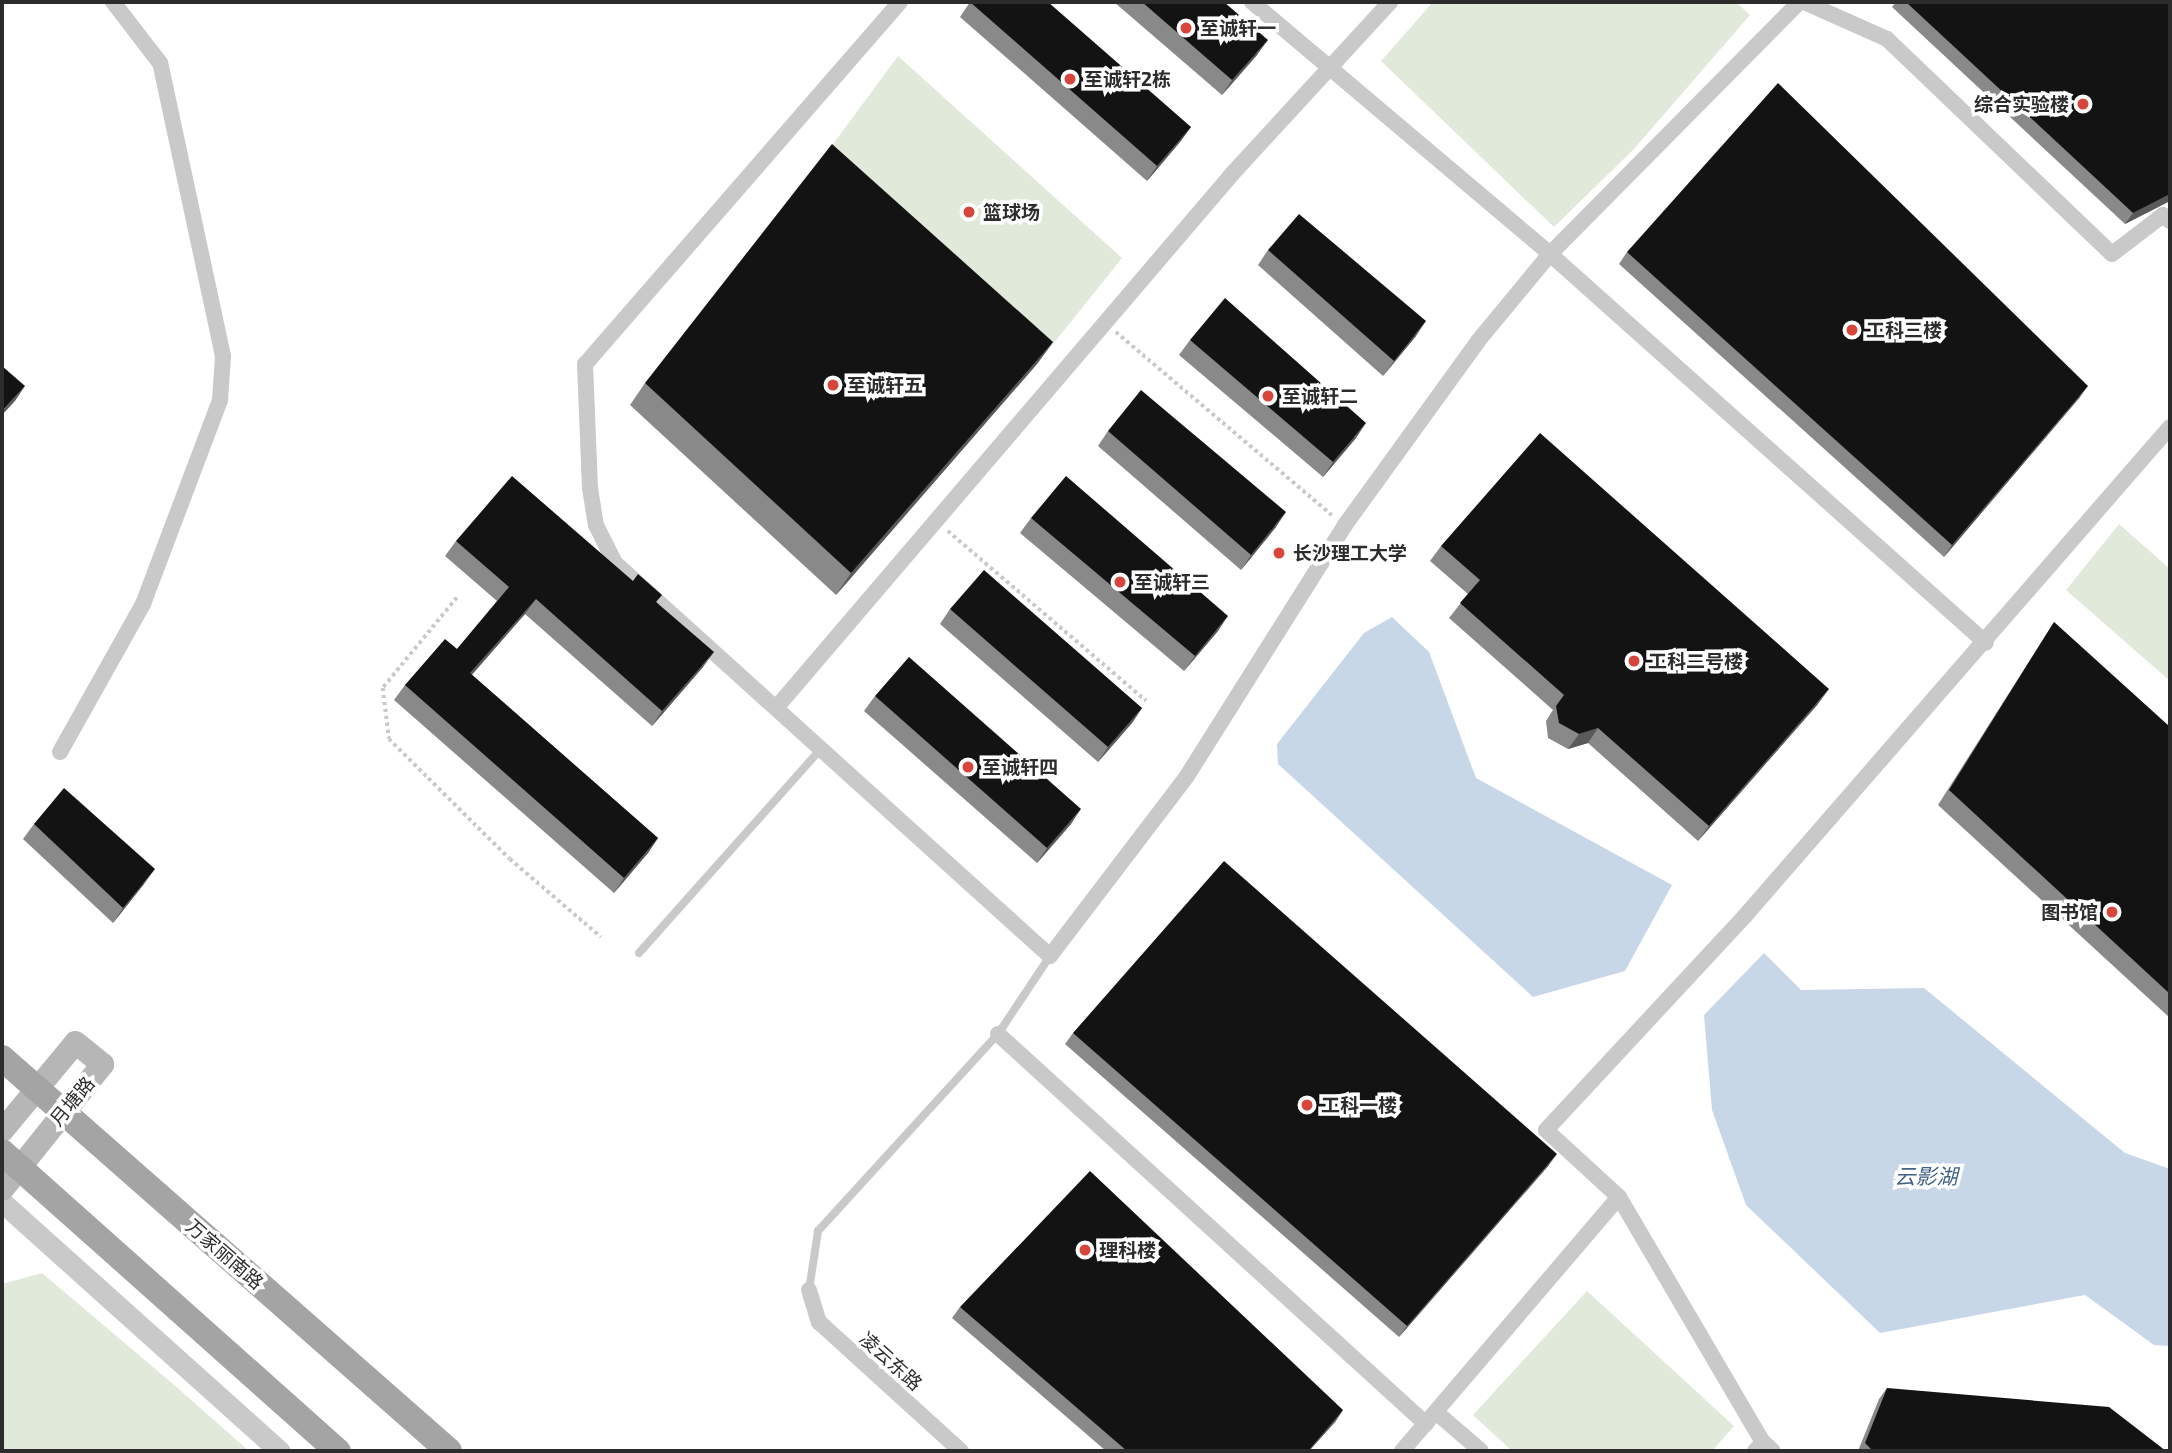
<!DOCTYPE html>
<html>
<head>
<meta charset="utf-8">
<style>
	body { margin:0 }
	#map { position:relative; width:2172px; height:1453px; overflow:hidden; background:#fff; font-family:"Exo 2","Noto Sans SC",sans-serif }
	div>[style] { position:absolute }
	.green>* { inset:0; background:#e0e9da }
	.water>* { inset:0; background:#c8d7e8 }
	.path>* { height:3.5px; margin-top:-1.75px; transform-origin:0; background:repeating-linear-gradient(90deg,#c9c9c9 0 3.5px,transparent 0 7px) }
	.service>* { height:8px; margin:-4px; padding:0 4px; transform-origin:4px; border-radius:4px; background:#c9c9c9 }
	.minor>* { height:16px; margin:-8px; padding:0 8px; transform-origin:8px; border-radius:8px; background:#c9c9c9 }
	.tertiary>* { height:21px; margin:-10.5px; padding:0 10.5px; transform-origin:10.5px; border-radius:10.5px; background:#c9c9c9 }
	.secondary>* { height:23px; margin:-11.5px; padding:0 11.5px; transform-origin:11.5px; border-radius:11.5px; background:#b6b6b6 }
	.primary>* { height:26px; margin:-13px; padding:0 13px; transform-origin:13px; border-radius:13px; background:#a4a4a4 }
	.wall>* { inset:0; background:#898989 }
	.shaded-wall>* { inset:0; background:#5a5a5a }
	.building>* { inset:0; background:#131313 }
	.dots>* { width:19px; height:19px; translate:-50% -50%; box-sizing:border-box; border:4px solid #fff; border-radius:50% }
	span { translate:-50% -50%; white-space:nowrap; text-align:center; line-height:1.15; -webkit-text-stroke:7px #fff; paint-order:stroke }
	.poi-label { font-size:19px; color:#2c2c2c; font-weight:700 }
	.left { translate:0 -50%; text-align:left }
	.right { translate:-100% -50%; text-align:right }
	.street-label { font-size:19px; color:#2c2c2c }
	.water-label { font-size:21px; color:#416287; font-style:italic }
	.frame { position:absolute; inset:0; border:4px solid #2c2c2c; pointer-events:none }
</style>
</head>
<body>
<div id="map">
	<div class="green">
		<i style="clip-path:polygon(1433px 2px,1736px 2px,1750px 15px,1634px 149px,1554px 227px,1381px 61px)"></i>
		<i style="clip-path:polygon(898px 56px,1122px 258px,1037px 364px,817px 166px)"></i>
		<i style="clip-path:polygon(2119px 524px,2170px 569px,2170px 681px,2066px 590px)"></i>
		<i style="clip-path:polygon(42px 1273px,173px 1384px,249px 1451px,2px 1451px,2px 1284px)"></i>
		<i style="clip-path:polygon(1587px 1291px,1734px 1426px,1712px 1451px,1512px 1451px,1473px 1415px)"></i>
	</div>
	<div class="water">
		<i style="clip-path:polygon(1392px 617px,1429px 652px,1476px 778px,1672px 885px,1625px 971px,1533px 997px,1278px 764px,1277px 744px,1364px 633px)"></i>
		<i style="clip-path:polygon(1764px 953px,1801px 990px,1924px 988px,2125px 1153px,2170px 1169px,2170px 1346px,2154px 1345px,2085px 1295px,1880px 1333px,1746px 1205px,1712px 1110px,1704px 1015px)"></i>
	</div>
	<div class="path">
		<i style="left:1116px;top:332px;width:283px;rotate:40.3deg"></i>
		<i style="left:948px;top:531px;width:261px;rotate:40.6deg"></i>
		<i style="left:457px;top:598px;width:117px;rotate:129.4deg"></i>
		<i style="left:383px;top:688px;width:51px;rotate:83.3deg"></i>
		<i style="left:389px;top:739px;width:170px;rotate:44.8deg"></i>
		<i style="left:510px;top:859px;width:120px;rotate:40.6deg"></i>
	</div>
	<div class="service">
		<i style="left:639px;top:953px;width:273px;rotate:-48.3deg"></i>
		<i style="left:809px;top:1290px;width:60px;rotate:-81.3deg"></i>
		<i style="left:818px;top:1231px;width:267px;rotate:-47.6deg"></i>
		<i style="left:998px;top:1034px;width:94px;rotate:-56.3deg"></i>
	</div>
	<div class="minor">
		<i style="left:900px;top:2px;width:480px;rotate:131deg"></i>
		<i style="left:585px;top:364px;width:124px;rotate:87.7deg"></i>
		<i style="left:590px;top:488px;width:37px;rotate:81deg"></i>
		<i style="left:596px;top:525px;width:42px;rotate:63.4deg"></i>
		<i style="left:615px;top:563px;width:586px;rotate:42.1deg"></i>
		<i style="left:1050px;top:956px;width:226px;rotate:-52.7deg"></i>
		<i style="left:1187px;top:776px;width:297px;rotate:-57.8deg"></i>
		<i style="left:1345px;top:525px;width:227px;rotate:-54.1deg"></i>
		<i style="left:1478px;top:341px;width:113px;rotate:-50.4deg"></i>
		<i style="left:1550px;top:254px;width:354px;rotate:-45.3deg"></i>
		<i style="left:1252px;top:2px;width:390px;rotate:40.2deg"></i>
		<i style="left:1550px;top:254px;width:584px;rotate:41.74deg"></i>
		<i style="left:1804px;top:2px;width:91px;rotate:24deg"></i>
		<i style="left:1887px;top:39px;width:311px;rotate:43.7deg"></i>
		<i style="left:2112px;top:254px;width:64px;rotate:-37.4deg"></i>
		<i style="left:2163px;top:215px;width:9px;rotate:41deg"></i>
		<i style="left:776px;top:708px;width:702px;rotate:-49.5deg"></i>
		<i style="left:1232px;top:174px;width:234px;rotate:-47.4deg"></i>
		<i style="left:60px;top:752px;width:170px;rotate:-60.7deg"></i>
		<i style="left:143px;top:604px;width:218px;rotate:-69.3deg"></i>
		<i style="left:220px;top:400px;width:44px;rotate:-86.1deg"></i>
		<i style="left:223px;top:356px;width:300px;rotate:-102.1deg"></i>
		<i style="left:160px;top:63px;width:77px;rotate:-127.6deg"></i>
		<i style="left:998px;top:1034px;width:579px;rotate:42.34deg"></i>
		<i style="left:1619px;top:1197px;width:284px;rotate:59.6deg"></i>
		<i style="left:809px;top:1290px;width:34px;rotate:73deg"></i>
		<i style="left:819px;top:1322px;width:192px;rotate:42.3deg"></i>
		<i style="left:1437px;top:1413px;width:58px;rotate:40.8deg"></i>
		<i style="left:1402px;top:1451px;width:334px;rotate:-49.5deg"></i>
		<i style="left:1619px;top:1197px;width:99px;rotate:-137.5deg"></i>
		<i style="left:1546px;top:1130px;width:291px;rotate:-47.1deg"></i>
		<i style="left:1744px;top:917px;width:649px;rotate:-49deg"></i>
		<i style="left:1755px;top:1451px;width:12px;rotate:-48deg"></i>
		<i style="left:1763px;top:1442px;width:13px;rotate:42deg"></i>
	</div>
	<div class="tertiary">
		<i style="left:2px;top:1202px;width:373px;rotate:41.9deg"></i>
	</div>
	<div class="secondary">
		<i style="left:2px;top:1130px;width:114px;rotate:-50.3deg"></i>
		<i style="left:75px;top:1042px;width:35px;rotate:39deg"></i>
		<i style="left:102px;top:1064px;width:160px;rotate:128.7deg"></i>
	</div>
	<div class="primary">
		<i style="left:2px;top:1058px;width:595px;rotate:41.32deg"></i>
		<i style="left:2px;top:1152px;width:450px;rotate:41.7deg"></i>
	</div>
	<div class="wall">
		<i style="clip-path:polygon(970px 2px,1191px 127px,1180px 142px,1147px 181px,960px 17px)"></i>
		<i style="clip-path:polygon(1114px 2px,1224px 2px,1257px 55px,1222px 95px)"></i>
		<i style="clip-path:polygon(1896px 2px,2170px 2px,2170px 201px,2125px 224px,1892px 7px)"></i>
		<i style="clip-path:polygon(1268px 250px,1416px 336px,1383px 376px,1258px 265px)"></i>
		<i style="clip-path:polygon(1627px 252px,2080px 397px,1944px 557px,1619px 264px)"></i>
		<i style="clip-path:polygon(1190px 340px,1356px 438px,1323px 477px,1179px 355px)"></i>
		<i style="clip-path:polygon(1053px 342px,1037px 364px,836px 595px,630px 405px,645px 383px)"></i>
		<i style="clip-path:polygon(1108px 431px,1276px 527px,1241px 570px,1098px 446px)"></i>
		<i style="clip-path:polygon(1031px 518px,1218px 631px,1184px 671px,1020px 533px)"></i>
		<i style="clip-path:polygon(456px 541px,657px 602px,703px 667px,652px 726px,525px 614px,472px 675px,658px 838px,648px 853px,614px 893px,394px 700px,405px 685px,457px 649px,497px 601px,445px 556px)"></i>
		<i style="clip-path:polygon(1441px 546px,1818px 704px,1698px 841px,1588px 743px,1568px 749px,1548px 738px,1546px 721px,1553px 710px,1449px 618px,1468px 594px,1430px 561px)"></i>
		<i style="clip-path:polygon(950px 609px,1142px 708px,1132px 723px,1098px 762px,940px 624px)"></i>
		<i style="clip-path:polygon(2054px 622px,2170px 727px,2170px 1018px,1938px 805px)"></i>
		<i style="clip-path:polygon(875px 696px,1071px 824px,1037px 863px,864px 711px)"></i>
		<i style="clip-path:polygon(34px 824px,144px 884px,113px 923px,23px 839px)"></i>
		<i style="clip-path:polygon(1073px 1033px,1549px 1165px,1399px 1337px,1065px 1044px)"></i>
		<i style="clip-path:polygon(960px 1307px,1343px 1410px,1335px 1422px,1309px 1451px,1106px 1451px,952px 1318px)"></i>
		<i style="clip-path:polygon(1887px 1388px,2166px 1451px,1858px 1451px,1879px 1399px)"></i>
	</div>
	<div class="shaded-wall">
		<i style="clip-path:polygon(1268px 40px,1257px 55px,1222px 95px,1232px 80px)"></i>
		<i style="clip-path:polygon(1191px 127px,1180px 142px,1147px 181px,1157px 166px)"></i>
		<i style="clip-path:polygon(2170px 194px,2170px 201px,2125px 224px,2133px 213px)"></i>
		<i style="clip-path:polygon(1426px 321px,1416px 336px,1383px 376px,1394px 361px)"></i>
		<i style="clip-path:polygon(1053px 342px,1037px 364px,836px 595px,851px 573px)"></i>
		<i style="clip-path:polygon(25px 386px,15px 401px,2px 415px,2px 411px)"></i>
		<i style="clip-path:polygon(2088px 386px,2080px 397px,1944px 557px,1952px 545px)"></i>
		<i style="clip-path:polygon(1366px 423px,1356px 438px,1323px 477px,1333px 462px)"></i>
		<i style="clip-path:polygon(1286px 512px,1276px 527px,1241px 570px,1251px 555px)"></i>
		<i style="clip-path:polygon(536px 599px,525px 614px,460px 688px,470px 673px)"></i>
		<i style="clip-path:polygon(1228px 616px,1218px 631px,1184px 671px,1195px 656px)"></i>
		<i style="clip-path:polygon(714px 652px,703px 667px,652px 726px,662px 711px)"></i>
		<i style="clip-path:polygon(1829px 689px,1818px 704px,1698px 841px,1709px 826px)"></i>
		<i style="clip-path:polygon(1142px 708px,1132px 723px,1098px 762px,1108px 747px)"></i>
		<i style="clip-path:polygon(1598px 728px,1588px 743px,1568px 749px,1579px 734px)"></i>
		<i style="clip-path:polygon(1081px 809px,1071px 824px,1037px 863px,1047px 848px)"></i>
		<i style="clip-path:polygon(658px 838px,648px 853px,614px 893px,624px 878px)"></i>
		<i style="clip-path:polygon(155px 869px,144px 884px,113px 923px,123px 908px)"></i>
		<i style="clip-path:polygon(1557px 1154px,1549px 1165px,1399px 1337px,1407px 1326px)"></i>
		<i style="clip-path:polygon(1343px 1410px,1335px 1422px,1309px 1451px,1308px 1451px)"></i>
	</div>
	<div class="building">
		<i style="clip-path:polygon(970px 2px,1048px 2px,1191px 127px,1157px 166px)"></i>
		<i style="clip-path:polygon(1142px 2px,1224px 2px,1268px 40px,1232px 80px)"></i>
		<i style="clip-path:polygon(1906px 2px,2170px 2px,2170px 194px,2133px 213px)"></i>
		<i style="clip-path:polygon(1778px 83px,2088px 386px,1952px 545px,1627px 252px)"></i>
		<i style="clip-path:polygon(832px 144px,1053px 342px,851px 573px,645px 383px)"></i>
		<i style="clip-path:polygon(1299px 214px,1426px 321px,1394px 361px,1268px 250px)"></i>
		<i style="clip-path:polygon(1225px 298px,1366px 423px,1333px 462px,1190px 340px)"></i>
		<i style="clip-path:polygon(2px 366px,25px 386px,2px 411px)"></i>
		<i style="clip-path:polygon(1141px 390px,1286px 512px,1251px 555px,1108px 431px)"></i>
		<i style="clip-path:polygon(1540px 433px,1829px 689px,1709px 826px,1598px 728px,1579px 734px,1559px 723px,1556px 706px,1564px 695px,1460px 603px,1480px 580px,1441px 546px)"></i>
		<i style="clip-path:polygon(512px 476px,633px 581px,638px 574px,662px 595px,656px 602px,714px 652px,662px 711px,536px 599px,470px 673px,658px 838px,624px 878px,405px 685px,445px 639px,457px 649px,509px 587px,456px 541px)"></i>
		<i style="clip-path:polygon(1066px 476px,1228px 616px,1195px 656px,1031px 518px)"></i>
		<i style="clip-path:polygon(984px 570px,1142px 708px,1108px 747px,950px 609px)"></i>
		<i style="clip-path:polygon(2054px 622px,2170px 727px,2170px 994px,1949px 790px)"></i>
		<i style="clip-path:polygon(909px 657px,1081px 809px,1047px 848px,875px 696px)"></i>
		<i style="clip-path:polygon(64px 788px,155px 869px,123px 908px,34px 824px)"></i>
		<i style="clip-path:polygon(1224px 861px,1557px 1154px,1407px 1326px,1073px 1033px)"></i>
		<i style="clip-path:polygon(1090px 1171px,1343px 1410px,1308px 1451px,1127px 1451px,960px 1307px)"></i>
		<i style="clip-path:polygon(1887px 1388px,2109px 1407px,2166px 1451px,1873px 1451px,1865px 1443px)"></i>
	</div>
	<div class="dots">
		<i style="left:1186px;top:28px;background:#d7463b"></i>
		<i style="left:1070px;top:79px;background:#d7463b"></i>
		<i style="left:2083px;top:104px;background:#d7463b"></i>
		<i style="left:969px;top:212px;background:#d7463b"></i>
		<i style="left:1852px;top:330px;background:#d7463b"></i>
		<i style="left:833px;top:385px;background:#d7463b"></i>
		<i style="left:1268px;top:396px;background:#d7463b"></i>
		<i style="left:1279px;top:553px;background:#d7463b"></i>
		<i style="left:1120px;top:582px;background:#d7463b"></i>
		<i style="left:1634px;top:661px;background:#d7463b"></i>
		<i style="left:968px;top:767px;background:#d7463b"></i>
		<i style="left:2112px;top:912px;background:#d7463b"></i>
		<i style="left:1307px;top:1105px;background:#d7463b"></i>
		<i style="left:1085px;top:1250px;background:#d7463b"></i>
	</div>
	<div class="poi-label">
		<span class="left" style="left:1200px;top:28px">至诚轩一</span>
		<span class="left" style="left:1084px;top:79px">至诚轩2栋</span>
		<span class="right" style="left:2069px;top:104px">综合实验楼</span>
		<span class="left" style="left:983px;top:212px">篮球场</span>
		<span class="left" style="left:1866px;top:330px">工科三楼</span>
		<span class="left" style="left:847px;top:385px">至诚轩五</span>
		<span class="left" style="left:1282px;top:396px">至诚轩二</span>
		<span class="left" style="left:1293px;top:553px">长沙理工大学</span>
		<span class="left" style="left:1134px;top:582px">至诚轩三</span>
		<span class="left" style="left:1648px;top:661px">工科二号楼</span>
		<span class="left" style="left:982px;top:767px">至诚轩四</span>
		<span class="right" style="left:2098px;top:912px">图书馆</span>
		<span class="left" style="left:1321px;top:1105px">工科一楼</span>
		<span class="left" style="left:1099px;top:1250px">理科楼</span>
	</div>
	<div class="street-label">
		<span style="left:72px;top:1101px;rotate:-50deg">月塘路</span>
		<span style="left:225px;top:1254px;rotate:41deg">万家丽南路</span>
		<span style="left:891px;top:1361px;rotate:42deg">凌云东路</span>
	</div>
	<div class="water-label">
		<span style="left:1926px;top:1176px">云影湖</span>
	</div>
	<div class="frame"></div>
</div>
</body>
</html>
